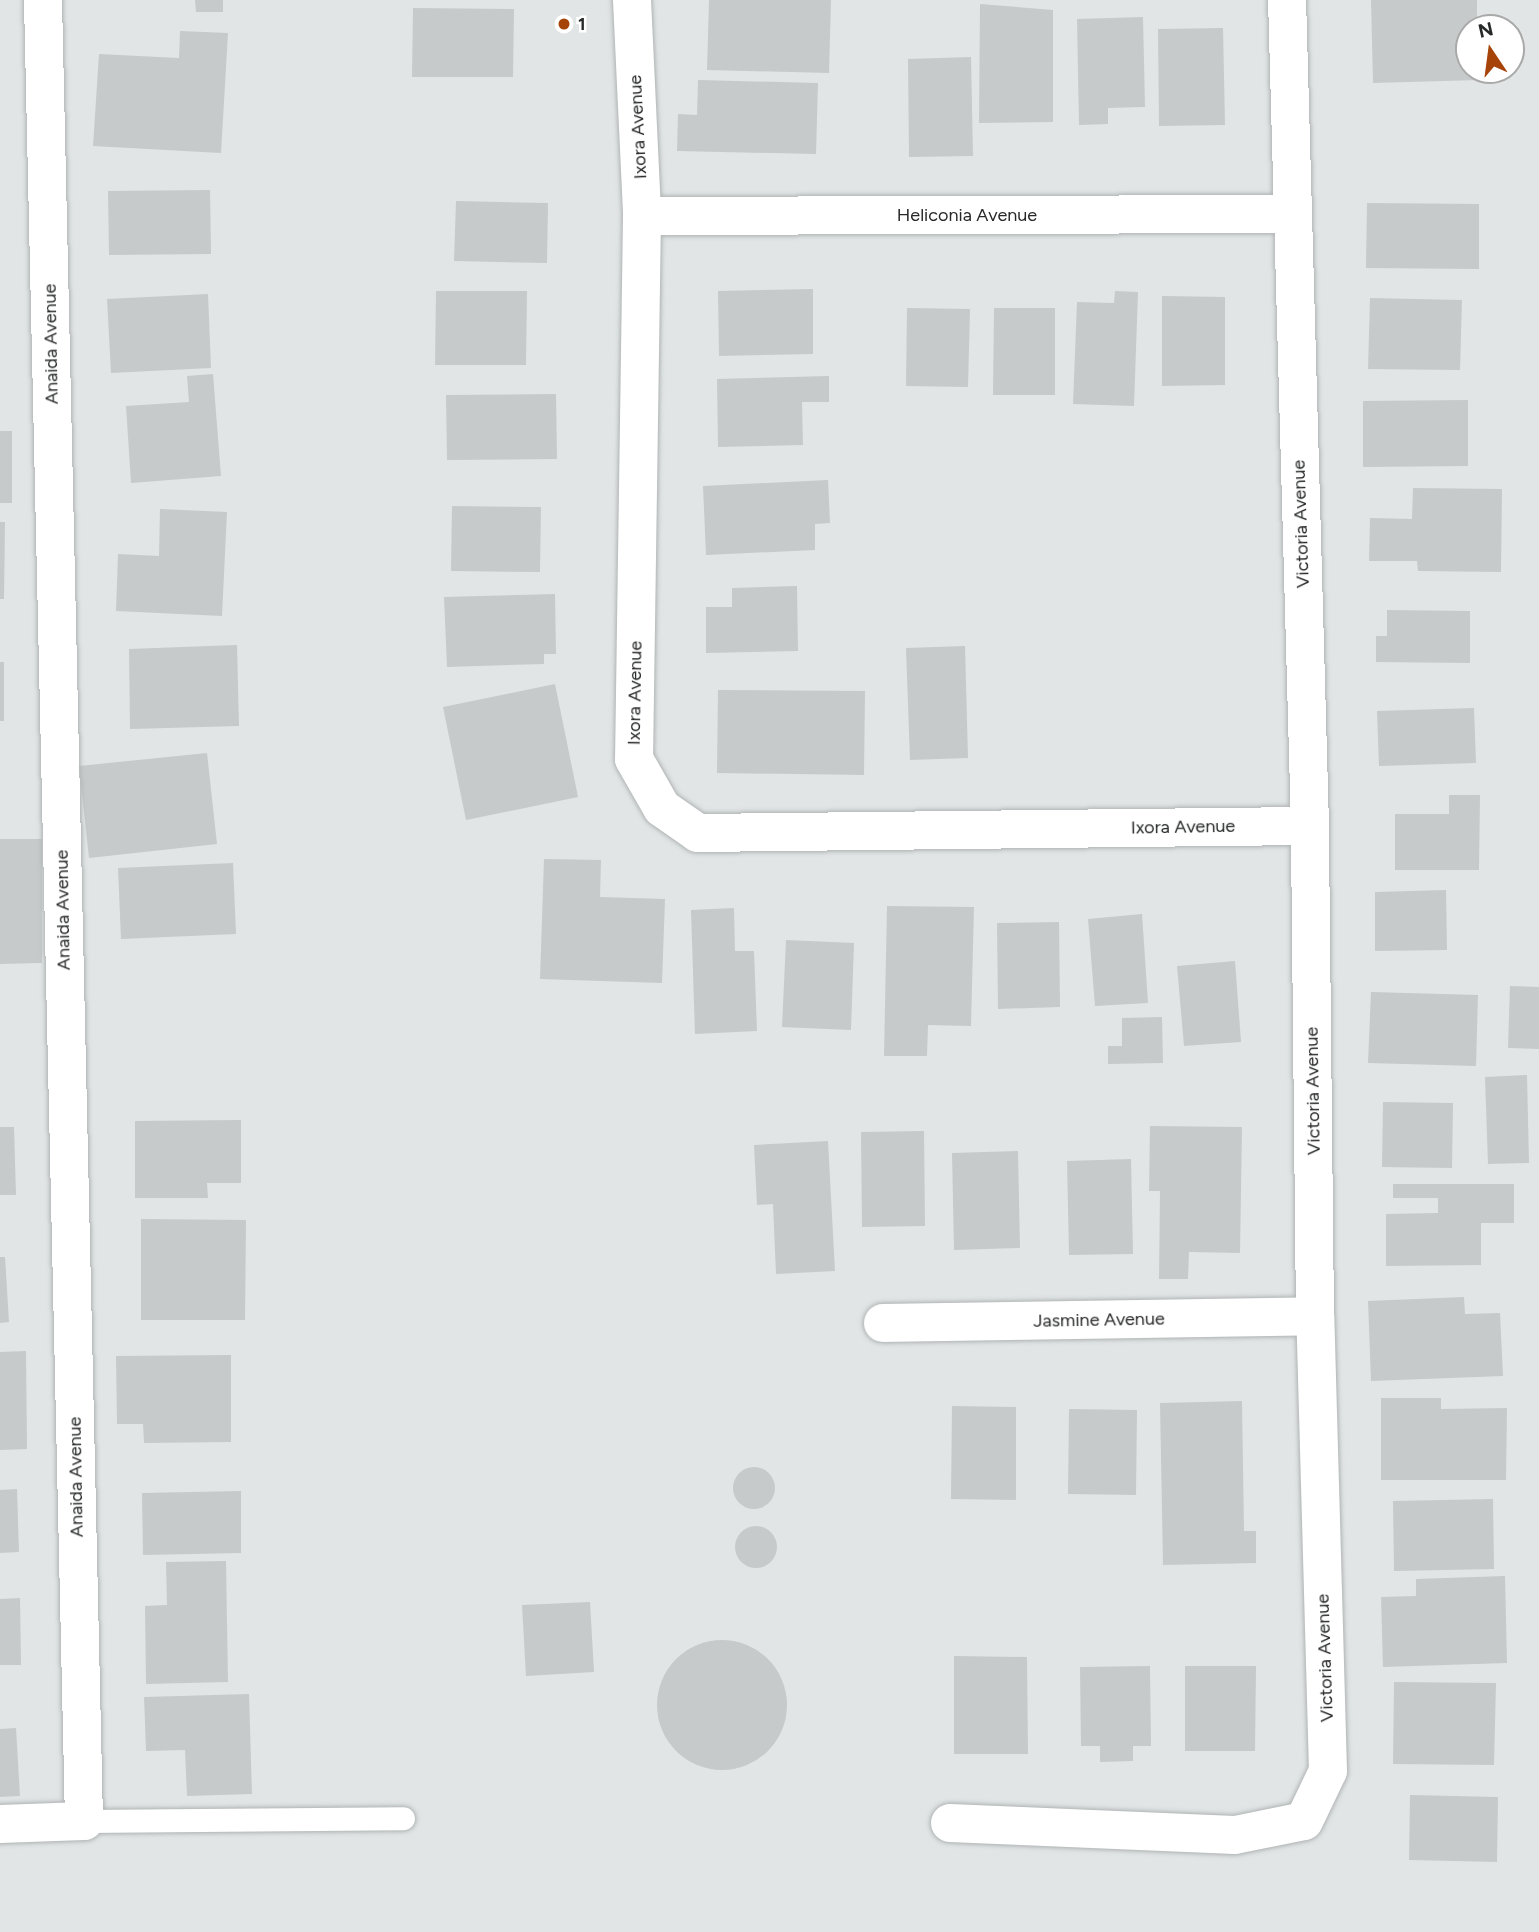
<!DOCTYPE html>
<html>
<head>
<meta charset="utf-8">
<style>
	body { margin:0 }
	#map { position:relative; width:1539px; height:1932px; overflow:hidden; background:#e1e5e5; font-family:Figtree,sans-serif }
	div>[style] { position:absolute }
	.building>* { inset:0; background:#c6caca }
	.round { border-radius:50% }
	.roads { filter:drop-shadow(0 0 2px #b0b4b4) drop-shadow(0 0 2px #b0b4b4) }
	.lane>* { height:23px; margin:-11.5px; padding:0 11.5px; transform-origin:11.5px; border-radius:11.5px; background:#fff }
	.street>* { height:38px; margin:-19px; padding:0 19px; transform-origin:19px; border-radius:19px; background:#fff }
	.dots>* { width:19px; height:19px; translate:-50% -50%; box-sizing:border-box; border:4px solid #fff; border-radius:50% }
	span { translate:-50% -50%; white-space:nowrap; text-align:center; line-height:1.15; -webkit-text-stroke:5px #fff; paint-order:stroke }
	.poi-label { font-size:18px; color:#272828; font-weight:700 }
	.left { translate:0 -50%; text-align:left }
	.street-label { font-size:18px; color:#272828 }
	.north { position:absolute; left:1455px; top:14px; width:70px; height:70px; box-sizing:border-box; background:#fff; border:2px solid #a9a9a9; border-radius:50%; rotate:347deg; font-size:19px; font-weight:700; line-height:28px; text-align:center; color:#272828 }
	.north::after { content:''; display:block; margin:auto; width:24px; height:32px; background:#a64308; clip-path:polygon(50% 0,100% 100%,50% 72%,0 100%) }
</style>
</head>
<body>
<div id="map">
	<div class="building">
		<i style="clip-path:polygon(195px 0,223px 0,223px 12px,196px 12px)"></i>
		<i style="clip-path:polygon(709px 0,831px 0,829px 73px,707px 70px)"></i>
		<i style="clip-path:polygon(1371px 0,1477px 0,1477px 28px,1469px 28px,1469px 70px,1478px 70px,1478px 80px,1373px 83px)"></i>
		<i style="clip-path:polygon(980px 4px,1053px 10px,1053px 122px,979px 123px)"></i>
		<i style="clip-path:polygon(413px 8px,514px 9px,513px 77px,412px 77px)"></i>
		<i style="clip-path:polygon(1143px 17px,1145px 107px,1108px 108px,1108px 124px,1079px 125px,1077px 19px)"></i>
		<i style="clip-path:polygon(1223px 28px,1225px 125px,1159px 126px,1158px 29px)"></i>
		<i style="clip-path:polygon(180px 31px,228px 33px,221px 153px,93px 146px,99px 54px,179px 58px)"></i>
		<i style="clip-path:polygon(971px 57px,973px 156px,909px 157px,908px 59px)"></i>
		<i style="clip-path:polygon(698px 80px,818px 83px,816px 154px,677px 151px,678px 114px,697px 115px)"></i>
		<i style="clip-path:polygon(210px 190px,211px 254px,109px 255px,108px 191px)"></i>
		<i style="clip-path:polygon(456px 201px,548px 203px,547px 263px,454px 261px)"></i>
		<i style="clip-path:polygon(1367px 203px,1479px 204px,1479px 269px,1366px 268px)"></i>
		<i style="clip-path:polygon(813px 289px,813px 354px,719px 356px,718px 291px)"></i>
		<i style="clip-path:polygon(436px 291px,527px 291px,526px 365px,435px 365px)"></i>
		<i style="clip-path:polygon(1115px 291px,1138px 292px,1134px 406px,1073px 404px,1077px 302px,1114px 303px)"></i>
		<i style="clip-path:polygon(208px 294px,211px 368px,111px 373px,107px 299px)"></i>
		<i style="clip-path:polygon(1162px 296px,1225px 297px,1225px 385px,1162px 386px)"></i>
		<i style="clip-path:polygon(1370px 298px,1462px 300px,1460px 370px,1368px 369px)"></i>
		<i style="clip-path:polygon(907px 308px,970px 309px,968px 387px,906px 386px)"></i>
		<i style="clip-path:polygon(994px 308px,1055px 308px,1055px 395px,993px 395px)"></i>
		<i style="clip-path:polygon(213px 374px,221px 476px,131px 483px,126px 406px,189px 402px,187px 376px)"></i>
		<i style="clip-path:polygon(829px 376px,829px 402px,802px 402px,803px 445px,718px 447px,717px 379px)"></i>
		<i style="clip-path:polygon(556px 394px,557px 459px,447px 460px,446px 395px)"></i>
		<i style="clip-path:polygon(1468px 400px,1468px 466px,1363px 467px,1363px 401px)"></i>
		<i style="clip-path:polygon(0 431px,12px 431px,12px 503px,0 503px)"></i>
		<i style="clip-path:polygon(828px 480px,830px 523px,815px 524px,815px 550px,706px 555px,703px 486px)"></i>
		<i style="clip-path:polygon(1413px 488px,1502px 489px,1501px 572px,1418px 571px,1417px 561px,1369px 561px,1370px 518px,1412px 519px)"></i>
		<i style="clip-path:polygon(452px 506px,541px 507px,540px 572px,451px 571px)"></i>
		<i style="clip-path:polygon(160px 509px,227px 512px,222px 616px,116px 611px,118px 554px,159px 556px)"></i>
		<i style="clip-path:polygon(0 522px,5px 522px,4px 599px,0 599px)"></i>
		<i style="clip-path:polygon(797px 586px,798px 651px,706px 653px,706px 607px,732px 607px,732px 588px)"></i>
		<i style="clip-path:polygon(555px 594px,556px 654px,544px 654px,544px 664px,447px 667px,444px 597px)"></i>
		<i style="clip-path:polygon(1387px 610px,1470px 611px,1470px 663px,1376px 662px,1376px 636px,1387px 636px)"></i>
		<i style="clip-path:polygon(237px 645px,239px 726px,130px 729px,129px 649px)"></i>
		<i style="clip-path:polygon(965px 646px,968px 758px,910px 760px,906px 648px)"></i>
		<i style="clip-path:polygon(0 662px,4px 662px,4px 721px,0 721px)"></i>
		<i style="clip-path:polygon(555px 684px,578px 797px,466px 820px,443px 707px)"></i>
		<i style="clip-path:polygon(718px 690px,865px 691px,864px 775px,717px 773px)"></i>
		<i style="clip-path:polygon(1474px 708px,1476px 763px,1379px 766px,1377px 711px)"></i>
		<i style="clip-path:polygon(207px 753px,217px 844px,89px 858px,79px 766px)"></i>
		<i style="clip-path:polygon(1449px 795px,1480px 795px,1479px 870px,1395px 870px,1395px 814px,1449px 814px)"></i>
		<i style="clip-path:polygon(0 839px,42px 839px,42px 963px,0 964px)"></i>
		<i style="clip-path:polygon(544px 859px,601px 860px,600px 897px,665px 899px,662px 983px,540px 979px)"></i>
		<i style="clip-path:polygon(233px 863px,236px 934px,121px 939px,118px 868px)"></i>
		<i style="clip-path:polygon(1446px 890px,1447px 950px,1375px 951px,1375px 892px)"></i>
		<i style="clip-path:polygon(887px 906px,974px 907px,971px 1026px,928px 1025px,927px 1056px,884px 1056px)"></i>
		<i style="clip-path:polygon(734px 908px,735px 951px,754px 951px,757px 1031px,695px 1034px,691px 910px)"></i>
		<i style="clip-path:polygon(1142px 914px,1148px 1003px,1095px 1006px,1088px 919px)"></i>
		<i style="clip-path:polygon(1059px 922px,1060px 1007px,998px 1009px,997px 923px)"></i>
		<i style="clip-path:polygon(786px 940px,854px 943px,851px 1030px,782px 1027px)"></i>
		<i style="clip-path:polygon(1235px 961px,1241px 1042px,1184px 1046px,1177px 966px)"></i>
		<i style="clip-path:polygon(1510px 986px,1539px 987px,1539px 1049px,1508px 1048px)"></i>
		<i style="clip-path:polygon(1371px 992px,1478px 995px,1476px 1066px,1368px 1063px)"></i>
		<i style="clip-path:polygon(1162px 1017px,1163px 1063px,1108px 1064px,1108px 1046px,1122px 1046px,1122px 1018px)"></i>
		<i style="clip-path:polygon(1527px 1075px,1529px 1163px,1488px 1164px,1485px 1077px)"></i>
		<i style="clip-path:polygon(1383px 1102px,1453px 1103px,1452px 1168px,1382px 1167px)"></i>
		<i style="clip-path:polygon(241px 1120px,241px 1183px,207px 1183px,208px 1198px,135px 1198px,135px 1121px)"></i>
		<i style="clip-path:polygon(1150px 1126px,1242px 1127px,1240px 1253px,1189px 1252px,1188px 1279px,1159px 1279px,1160px 1191px,1149px 1191px)"></i>
		<i style="clip-path:polygon(0 1127px,14px 1127px,16px 1195px,0 1195px)"></i>
		<i style="clip-path:polygon(924px 1131px,925px 1226px,862px 1227px,861px 1132px)"></i>
		<i style="clip-path:polygon(828px 1141px,835px 1271px,776px 1274px,773px 1204px,757px 1205px,754px 1145px)"></i>
		<i style="clip-path:polygon(1018px 1151px,1020px 1248px,954px 1250px,952px 1153px)"></i>
		<i style="clip-path:polygon(1131px 1159px,1133px 1254px,1069px 1255px,1067px 1161px)"></i>
		<i style="clip-path:polygon(1393px 1184px,1514px 1184px,1514px 1223px,1481px 1223px,1481px 1265px,1386px 1266px,1386px 1214px,1438px 1213px,1438px 1198px,1393px 1198px)"></i>
		<i style="clip-path:polygon(141px 1219px,246px 1220px,245px 1320px,141px 1320px)"></i>
		<i style="clip-path:polygon(0 1257px,5px 1257px,9px 1322px,0 1323px)"></i>
		<i style="clip-path:polygon(1464px 1297px,1465px 1314px,1500px 1313px,1503px 1376px,1371px 1381px,1368px 1301px)"></i>
		<i style="clip-path:polygon(26px 1351px,27px 1449px,0 1450px,0 1352px)"></i>
		<i style="clip-path:polygon(231px 1355px,231px 1442px,144px 1443px,143px 1424px,117px 1424px,116px 1356px)"></i>
		<i style="clip-path:polygon(1381px 1398px,1441px 1398px,1441px 1409px,1507px 1408px,1506px 1480px,1381px 1480px)"></i>
		<i style="clip-path:polygon(1242px 1401px,1244px 1531px,1256px 1531px,1256px 1563px,1163px 1565px,1160px 1403px)"></i>
		<i style="clip-path:polygon(952px 1406px,1016px 1407px,1016px 1500px,951px 1499px)"></i>
		<i style="clip-path:polygon(1069px 1409px,1137px 1410px,1136px 1495px,1068px 1494px)"></i>
		<i class="round" style="left:733px;top:1467px;width:42px;height:42px"></i>
		<i style="clip-path:polygon(17px 1489px,19px 1552px,0 1553px,0 1490px)"></i>
		<i style="clip-path:polygon(241px 1491px,241px 1553px,143px 1555px,142px 1493px)"></i>
		<i style="clip-path:polygon(1493px 1499px,1494px 1569px,1394px 1571px,1393px 1501px)"></i>
		<i class="round" style="left:735px;top:1526px;width:42px;height:42px"></i>
		<i style="clip-path:polygon(226px 1561px,228px 1682px,146px 1684px,145px 1606px,167px 1605px,166px 1562px)"></i>
		<i style="clip-path:polygon(1505px 1576px,1507px 1663px,1383px 1667px,1381px 1597px,1416px 1596px,1416px 1579px)"></i>
		<i style="clip-path:polygon(20px 1598px,21px 1665px,0 1665px,0 1599px)"></i>
		<i style="clip-path:polygon(590px 1602px,594px 1672px,526px 1676px,522px 1605px)"></i>
		<i class="round" style="left:657px;top:1640px;width:130px;height:130px"></i>
		<i style="clip-path:polygon(954px 1656px,1027px 1657px,1028px 1754px,954px 1754px)"></i>
		<i style="clip-path:polygon(1150px 1666px,1151px 1746px,1133px 1746px,1133px 1761px,1100px 1762px,1100px 1746px,1081px 1746px,1080px 1667px)"></i>
		<i style="clip-path:polygon(1185px 1666px,1256px 1666px,1255px 1751px,1185px 1751px)"></i>
		<i style="clip-path:polygon(1394px 1682px,1496px 1683px,1494px 1765px,1393px 1764px)"></i>
		<i style="clip-path:polygon(249px 1694px,252px 1794px,187px 1796px,185px 1750px,146px 1751px,144px 1697px)"></i>
		<i style="clip-path:polygon(16px 1728px,20px 1796px,0 1797px,0 1729px)"></i>
		<i style="clip-path:polygon(1410px 1795px,1498px 1797px,1497px 1862px,1409px 1860px)"></i>
	</div>
	<div class="roads">
		<div class="lane">
			<i style="left:84px;top:1821px;width:319px;rotate:-0.5deg"></i>
		</div>
		<div class="street">
			<i style="left:632px;top:0;width:216px;rotate:87.3deg"></i>
			<i style="left:642px;top:216px;width:543px;rotate:90.84deg"></i>
			<i style="left:634px;top:759px;width:56px;rotate:60.3deg"></i>
			<i style="left:662px;top:808px;width:44px;rotate:34.8deg"></i>
			<i style="left:698px;top:833px;width:612px;rotate:-0.66deg"></i>
			<i style="left:642px;top:216px;width:651px;rotate:-0.18deg"></i>
			<i style="left:883px;top:1323px;width:432px;rotate:-0.9deg"></i>
			<i style="left:950px;top:1823px;width:285px;rotate:2.4deg"></i>
			<i style="left:1235px;top:1835px;width:70px;rotate:-11.5deg"></i>
			<i style="left:1304px;top:1821px;width:55px;rotate:-64.4deg"></i>
			<i style="left:1328px;top:1771px;width:455px;rotate:-91.6deg"></i>
			<i style="left:1315px;top:1316px;width:490px;rotate:-90.6deg"></i>
			<i style="left:1310px;top:826px;width:826px;rotate:-91.59deg"></i>
			<i style="left:0;top:1824px;width:84px;rotate:-2deg"></i>
			<i style="left:84px;top:1821px;width:1821px;rotate:-91.29deg"></i>
		</div>
	</div>
	<div class="dots">
		<i style="left:564px;top:24px;background:#a64308"></i>
	</div>
	<div class="poi-label">
		<span class="left" style="left:578px;top:24px">1</span>
	</div>
	<div class="street-label">
		<span style="left:638px;top:127px;rotate:-93deg">Ixora Avenue</span>
		<span style="left:967px;top:215px">Heliconia Avenue</span>
		<span style="left:51px;top:344px;rotate:-91deg">Anaida Avenue</span>
		<span style="left:1301px;top:524px;rotate:-92deg">Victoria Avenue</span>
		<span style="left:635px;top:693px;rotate:-89deg">Ixora Avenue</span>
		<span style="left:1183px;top:827px;rotate:-1deg">Ixora Avenue</span>
		<span style="left:63px;top:910px;rotate:-91deg">Anaida Avenue</span>
		<span style="left:1313px;top:1091px;rotate:-91deg">Victoria Avenue</span>
		<span style="left:1099px;top:1320px;rotate:-1deg">Jasmine Avenue</span>
		<span style="left:76px;top:1477px;rotate:-91deg">Anaida Avenue</span>
		<span style="left:1325px;top:1658px;rotate:-92deg">Victoria Avenue</span>
	</div>
	<div class="north">N</div>
</div>
</body>
</html>
